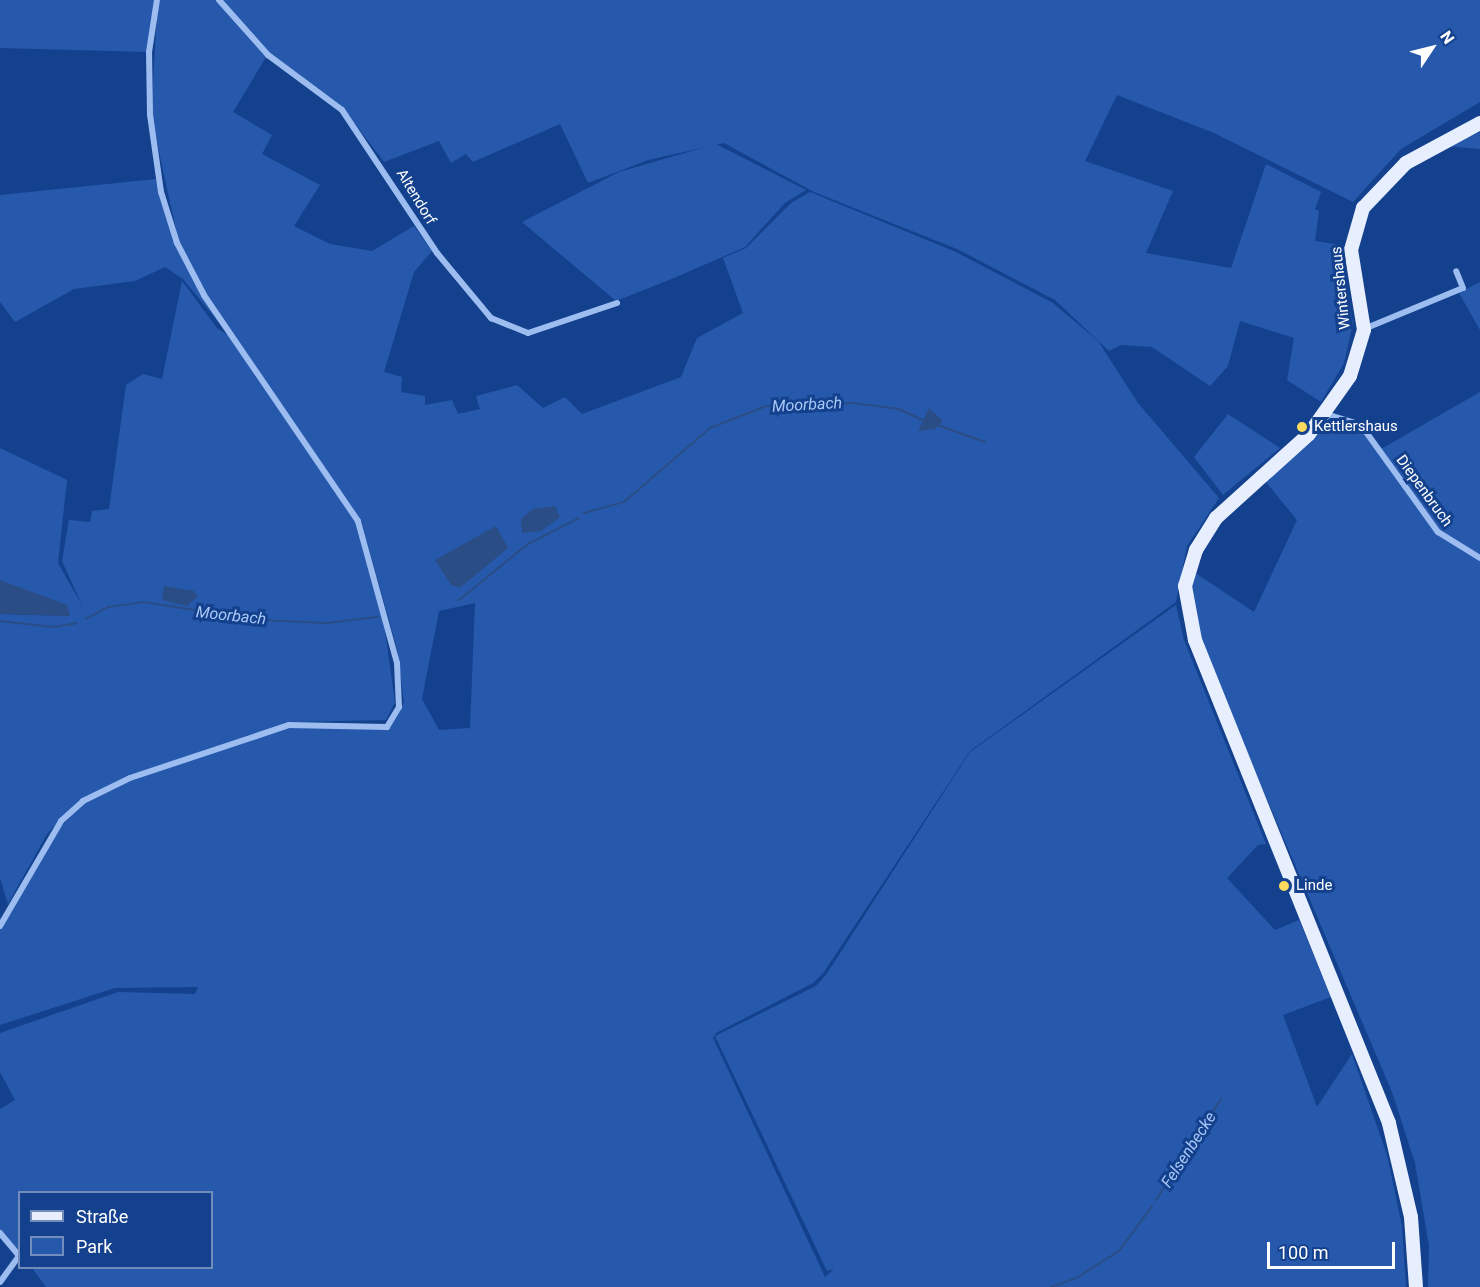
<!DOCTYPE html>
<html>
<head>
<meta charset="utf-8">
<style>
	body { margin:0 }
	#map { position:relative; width:1480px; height:1287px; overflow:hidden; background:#14418d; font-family:Roboto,sans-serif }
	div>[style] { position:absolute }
	.green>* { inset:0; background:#2659ac }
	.water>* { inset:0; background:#2b4d85 }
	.stream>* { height:2px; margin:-1px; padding:0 1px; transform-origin:1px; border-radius:1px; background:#2b4d85 }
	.street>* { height:6px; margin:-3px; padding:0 3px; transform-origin:3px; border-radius:3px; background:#9dbdf0 }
	.primary>* { height:14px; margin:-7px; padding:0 7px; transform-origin:7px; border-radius:7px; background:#e7efff }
	.dots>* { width:16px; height:16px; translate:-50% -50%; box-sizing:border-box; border:3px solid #14418d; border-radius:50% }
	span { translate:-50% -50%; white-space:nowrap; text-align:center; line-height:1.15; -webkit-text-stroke:6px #14418d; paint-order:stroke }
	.street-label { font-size:15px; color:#fff }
	.poi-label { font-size:15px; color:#fff }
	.left { translate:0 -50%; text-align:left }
	.water-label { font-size:16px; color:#a9c8f7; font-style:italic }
	.legend { position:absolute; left:18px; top:1191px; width:195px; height:78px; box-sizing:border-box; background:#14418d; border:2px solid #728dbb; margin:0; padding:8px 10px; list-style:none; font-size:18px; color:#fff }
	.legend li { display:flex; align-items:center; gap:12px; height:30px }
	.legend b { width:30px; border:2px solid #728dbb }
	.north { position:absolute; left:1402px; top:18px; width:60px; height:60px; -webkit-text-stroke:4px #14418d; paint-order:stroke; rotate:55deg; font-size:16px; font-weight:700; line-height:24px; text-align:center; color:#fff }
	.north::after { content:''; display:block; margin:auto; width:21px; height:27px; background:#fff; clip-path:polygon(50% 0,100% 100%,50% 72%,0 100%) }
	.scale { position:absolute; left:1267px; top:1242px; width:128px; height:27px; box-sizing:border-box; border:3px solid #fff; border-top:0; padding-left:8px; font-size:18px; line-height:21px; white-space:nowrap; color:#fff; -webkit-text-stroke:4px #14418d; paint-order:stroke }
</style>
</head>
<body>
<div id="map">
	<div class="green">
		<i style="clip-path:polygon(0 0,155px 0,147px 52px,0 48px)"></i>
		<i style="clip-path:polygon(evenodd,158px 0,218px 0,266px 57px,233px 112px,272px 135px,262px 154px,320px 185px,294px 226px,330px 244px,372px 251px,414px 226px,432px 251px,414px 272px,384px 372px,402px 377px,401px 392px,425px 396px,425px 405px,452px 400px,458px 414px,480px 409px,476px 396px,517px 385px,543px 408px,565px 397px,582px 414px,681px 377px,697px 338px,743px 313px,723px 258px,746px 248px,791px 203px,810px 192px,956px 252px,1053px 303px,1098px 341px,1138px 403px,1219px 498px,1187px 546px,1176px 602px,970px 751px,824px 972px,813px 983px,716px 1033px,713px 1038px,825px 1277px,834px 1269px,827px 1271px,715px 1036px,816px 986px,826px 975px,970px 752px,1176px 605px,1184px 640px,1266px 844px,1258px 845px,1227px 878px,1275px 930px,1299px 920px,1331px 997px,1283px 1015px,1317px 1107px,1352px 1054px,1387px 1155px,1402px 1226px,1406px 1287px,46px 1287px,32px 1268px,212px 1268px,212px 1192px,20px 1192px,19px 1251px,0 1231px,0 1109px,15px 1100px,0 1072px,0 1033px,118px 992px,195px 994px,198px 987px,115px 988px,0 1025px,0 928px,57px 831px,80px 806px,130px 779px,289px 728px,389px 728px,404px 702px,397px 649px,361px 520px,204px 293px,179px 243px,151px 115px,158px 0,475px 603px,470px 728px,439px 730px,422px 699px,439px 611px,475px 603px)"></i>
		<i style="clip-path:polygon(222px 0,1480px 0,1480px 102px,1401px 149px,1353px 202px,1214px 133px,1117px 95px,1085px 161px,1173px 191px,1146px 253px,1231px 268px,1266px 164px,1321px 192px,1315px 209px,1319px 211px,1315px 241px,1341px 245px,1353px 323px,1344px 363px,1321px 402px,1287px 380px,1294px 338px,1240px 321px,1228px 366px,1210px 386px,1152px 347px,1121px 345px,1109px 351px,1055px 300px,957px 249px,814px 192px,724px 143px,648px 160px,588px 183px,560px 124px,473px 162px,466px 154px,451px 163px,439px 141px,384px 162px,343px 108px,268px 52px)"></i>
		<i style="clip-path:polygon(1480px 132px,1480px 149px,1447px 146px)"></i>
		<i style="clip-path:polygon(716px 144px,806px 190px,785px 203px,745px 247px,674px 278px,616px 301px,522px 222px,619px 172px)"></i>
		<i style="clip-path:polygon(156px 179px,176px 243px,225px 330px,183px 279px,165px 267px,135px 281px,74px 289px,15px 322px,0 302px,0 195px)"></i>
		<i style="clip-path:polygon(182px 281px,217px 328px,232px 338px,356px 523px,383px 617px,395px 702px,386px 720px,293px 722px,130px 776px,78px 801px,47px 834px,8px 904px,0 878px,0 614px,70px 616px,0 580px,0 448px,67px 480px,58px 563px,83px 607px,62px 561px,69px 520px,90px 522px,92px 511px,109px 509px,126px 385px,143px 374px,162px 379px)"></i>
		<i style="clip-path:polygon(1480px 282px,1480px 330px,1459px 293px)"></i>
		<i style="clip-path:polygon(1480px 392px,1480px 555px,1440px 531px,1381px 449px)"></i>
		<i style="clip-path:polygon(1228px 414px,1280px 448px,1223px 495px,1194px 457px)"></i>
		<i style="clip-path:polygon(1328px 416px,1360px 426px,1437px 534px,1480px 559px,1480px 1287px,1428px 1287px,1429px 1246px,1415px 1163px,1392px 1092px,1199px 640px,1190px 588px,1194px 572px,1254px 612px,1297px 520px,1265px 481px)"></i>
	</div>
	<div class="water">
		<i style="clip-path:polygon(929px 408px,943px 421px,935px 429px,918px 431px)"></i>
		<i style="clip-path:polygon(555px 506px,560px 517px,541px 531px,522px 533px,521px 519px,533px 509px)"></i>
		<i style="clip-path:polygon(496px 526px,508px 548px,460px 588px,451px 585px,435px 560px)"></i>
		<i style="clip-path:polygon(0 580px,67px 605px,70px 616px,0 614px)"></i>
		<i style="clip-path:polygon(164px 586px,194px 591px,198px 596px,187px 606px,162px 600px)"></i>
	</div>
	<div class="stream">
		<i style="left:937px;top:425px;width:51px;rotate:19.5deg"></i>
		<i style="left:584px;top:513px;width:41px;rotate:-15.4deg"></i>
		<i style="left:624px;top:502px;width:113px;rotate:-40.7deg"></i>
		<i style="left:710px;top:428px;width:60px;rotate:-21.4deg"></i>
		<i style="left:766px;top:406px;width:88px;rotate:-2deg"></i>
		<i style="left:854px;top:403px;width:45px;rotate:7.6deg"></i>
		<i style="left:899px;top:409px;width:26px;rotate:25deg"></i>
		<i style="left:459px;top:600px;width:89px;rotate:-39.1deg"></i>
		<i style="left:528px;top:544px;width:57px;rotate:-27deg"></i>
		<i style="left:86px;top:619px;width:25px;rotate:-29deg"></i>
		<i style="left:108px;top:607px;width:35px;rotate:-8deg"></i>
		<i style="left:143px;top:602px;width:117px;rotate:8.8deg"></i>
		<i style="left:259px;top:620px;width:67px;rotate:2.6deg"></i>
		<i style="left:326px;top:623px;width:52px;rotate:-6.6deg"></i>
		<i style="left:0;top:621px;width:53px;rotate:6.5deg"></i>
		<i style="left:53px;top:627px;width:24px;rotate:-9deg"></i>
		<i style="left:1156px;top:1200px;width:120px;rotate:-57.2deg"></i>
		<i style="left:1051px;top:1287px;width:29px;rotate:-20deg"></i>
		<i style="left:1078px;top:1277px;width:49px;rotate:-32.4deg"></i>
		<i style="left:1119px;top:1251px;width:56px;rotate:-53.7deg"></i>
	</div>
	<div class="street">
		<i style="left:219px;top:0;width:74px;rotate:48.3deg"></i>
		<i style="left:268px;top:55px;width:92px;rotate:36.6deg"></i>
		<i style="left:342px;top:110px;width:172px;rotate:56.4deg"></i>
		<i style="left:437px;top:253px;width:85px;rotate:50.3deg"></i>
		<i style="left:491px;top:318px;width:40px;rotate:22deg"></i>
		<i style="left:528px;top:333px;width:94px;rotate:-18.6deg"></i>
		<i style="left:1364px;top:329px;width:107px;rotate:-22.5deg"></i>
		<i style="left:1463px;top:288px;width:18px;rotate:-112deg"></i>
		<i style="left:1326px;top:414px;width:37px;rotate:17deg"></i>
		<i style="left:1361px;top:425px;width:132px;rotate:54.3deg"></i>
		<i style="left:1438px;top:532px;width:49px;rotate:31.8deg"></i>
		<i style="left:0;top:926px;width:121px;rotate:-59.8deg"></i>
		<i style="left:61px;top:821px;width:30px;rotate:-42deg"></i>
		<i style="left:83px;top:801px;width:52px;rotate:-26.1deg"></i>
		<i style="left:130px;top:778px;width:168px;rotate:-18.4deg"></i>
		<i style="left:289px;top:725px;width:98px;rotate:1.2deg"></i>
		<i style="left:387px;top:727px;width:23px;rotate:-59deg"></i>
		<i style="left:399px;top:707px;width:44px;rotate:-92.6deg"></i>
		<i style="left:397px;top:663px;width:147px;rotate:-105.4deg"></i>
		<i style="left:358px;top:521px;width:273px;rotate:-124.3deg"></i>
		<i style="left:204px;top:295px;width:59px;rotate:-117.4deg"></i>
		<i style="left:177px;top:243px;width:53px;rotate:-107.4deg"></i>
		<i style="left:161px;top:192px;width:78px;rotate:-98.1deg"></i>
		<i style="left:150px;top:115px;width:63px;rotate:-90.9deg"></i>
		<i style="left:149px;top:52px;width:53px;rotate:-81.3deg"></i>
		<i style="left:0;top:1233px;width:30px;rotate:50deg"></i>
		<i style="left:19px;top:1256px;width:32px;rotate:126deg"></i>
	</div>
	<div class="primary">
		<i style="left:1416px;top:1287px;width:70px;rotate:-94.1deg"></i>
		<i style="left:1411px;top:1217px;width:97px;rotate:-103.2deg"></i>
		<i style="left:1389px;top:1123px;width:521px;rotate:-111.88deg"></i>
		<i style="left:1195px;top:640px;width:55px;rotate:-100.5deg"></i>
		<i style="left:1185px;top:586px;width:38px;rotate:-73deg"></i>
		<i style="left:1196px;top:550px;width:38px;rotate:-58deg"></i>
		<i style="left:1216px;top:518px;width:125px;rotate:-42.1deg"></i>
		<i style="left:1309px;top:434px;width:71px;rotate:-54.7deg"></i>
		<i style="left:1350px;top:376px;width:48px;rotate:-73.1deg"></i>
		<i style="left:1364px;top:330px;width:81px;rotate:-99.2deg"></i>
		<i style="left:1351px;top:250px;width:44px;rotate:-74.1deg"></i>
		<i style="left:1363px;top:208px;width:62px;rotate:-46.3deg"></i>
		<i style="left:1406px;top:163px;width:84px;rotate:-28.4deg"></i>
	</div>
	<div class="dots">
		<i style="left:1302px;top:427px;background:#ffdb5d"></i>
		<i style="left:1284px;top:886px;background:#ffdb5d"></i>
	</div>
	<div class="street-label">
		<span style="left:416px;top:197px;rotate:59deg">Altendorf</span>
		<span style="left:1341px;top:288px;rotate:-96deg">Wintershaus</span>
		<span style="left:1424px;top:491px;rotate:54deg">Diepenbruch</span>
	</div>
	<div class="poi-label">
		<span class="left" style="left:1314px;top:427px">Kettlershaus</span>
		<span class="left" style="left:1296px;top:886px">Linde</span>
	</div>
	<div class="water-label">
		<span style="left:807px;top:405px;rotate:-3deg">Moorbach</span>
		<span style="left:231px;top:616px;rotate:6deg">Moorbach</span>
		<span style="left:1189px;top:1150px;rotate:-57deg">Felsenbecke</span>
	</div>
	<ul class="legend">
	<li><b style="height:8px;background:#e7efff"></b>Straße</li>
	<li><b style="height:16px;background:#2659ac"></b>Park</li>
	</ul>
	<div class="north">N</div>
	<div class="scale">100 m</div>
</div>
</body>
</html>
